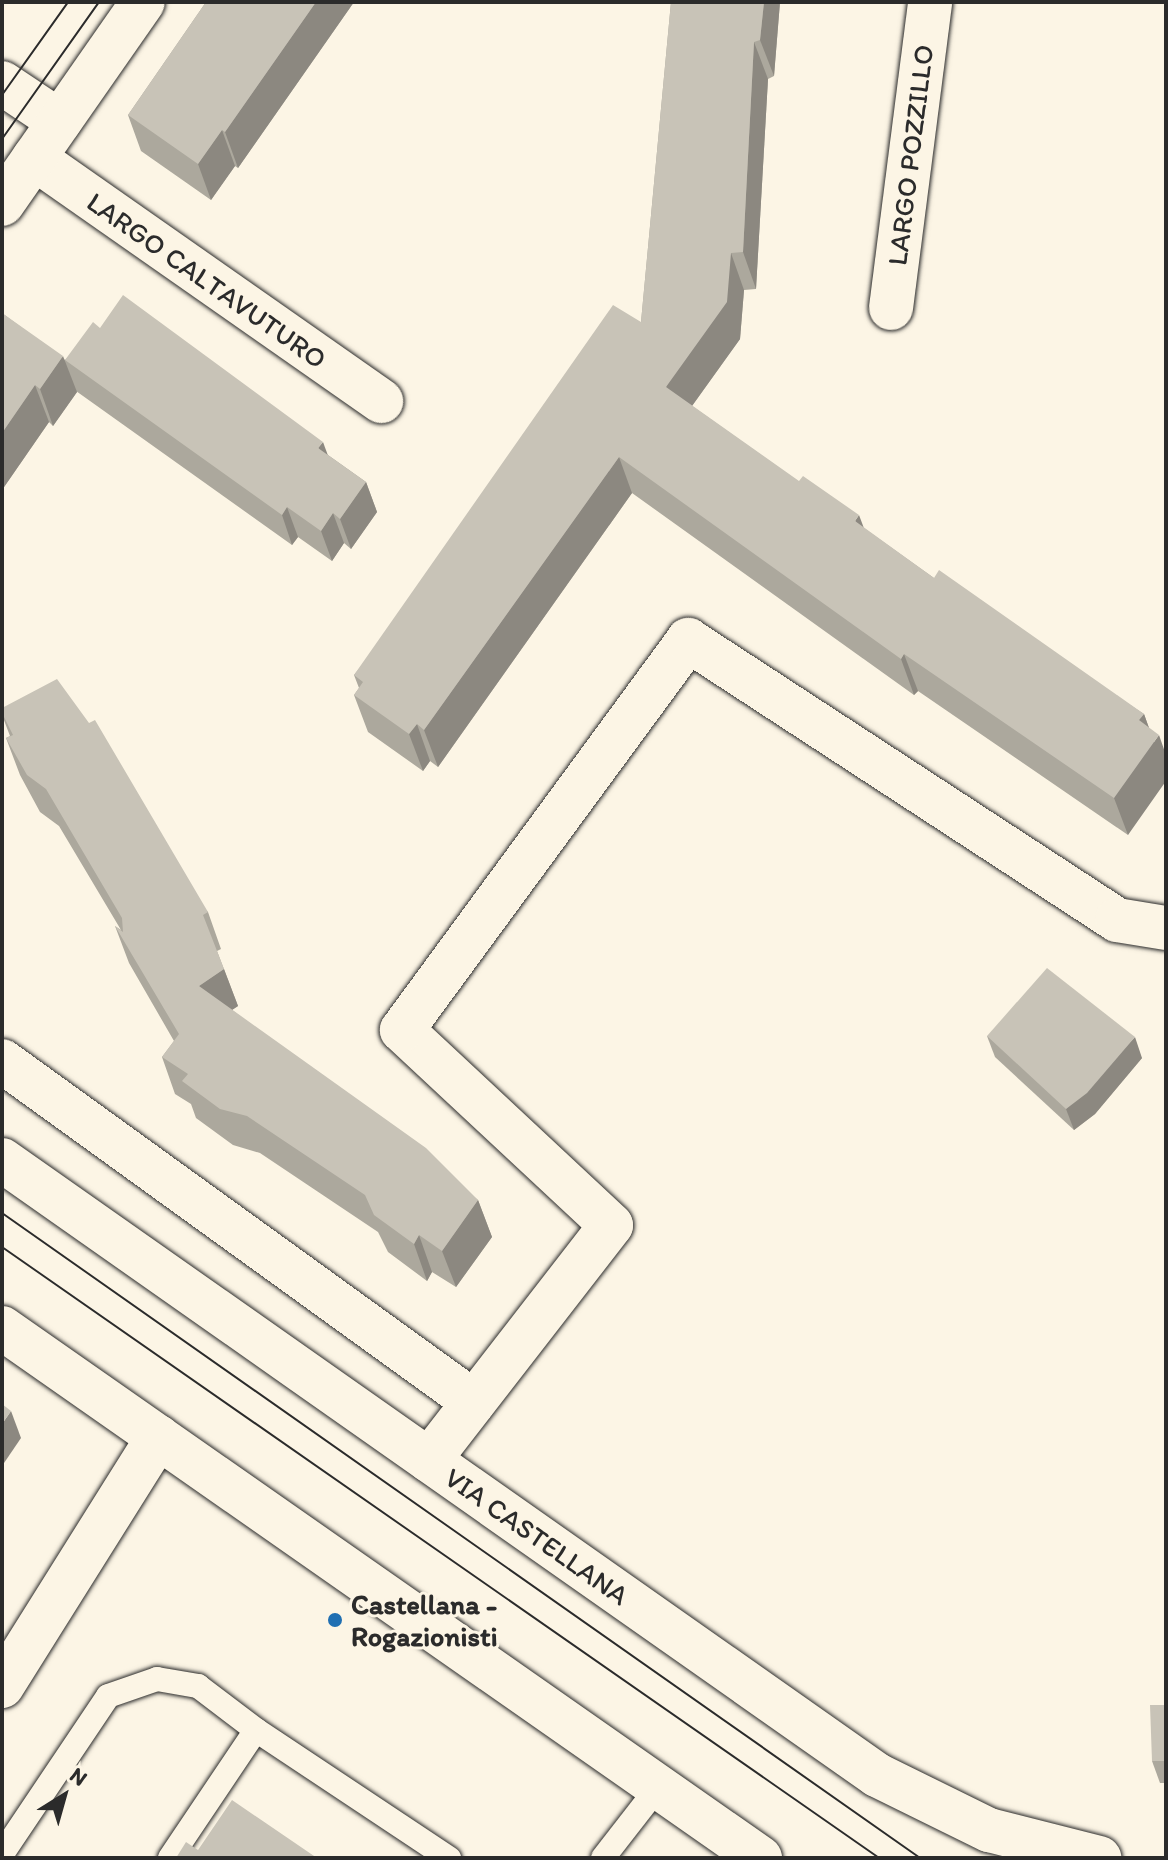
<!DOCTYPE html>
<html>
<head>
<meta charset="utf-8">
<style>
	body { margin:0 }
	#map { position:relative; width:1168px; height:1860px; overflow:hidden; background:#fcf5e5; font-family:Itim,sans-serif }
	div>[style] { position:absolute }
	.roads { filter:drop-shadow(0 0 2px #2b2b2b) drop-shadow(0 0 2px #2b2b2b) }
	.lane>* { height:24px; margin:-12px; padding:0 12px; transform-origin:12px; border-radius:12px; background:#fcf5e5 }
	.street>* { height:44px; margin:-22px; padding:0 22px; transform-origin:22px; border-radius:22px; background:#fcf5e5 }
	.secondary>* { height:44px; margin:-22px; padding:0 22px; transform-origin:22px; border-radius:22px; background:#fcf5e5 }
	.tram>* { height:2px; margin:-1px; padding:0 1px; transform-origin:1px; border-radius:1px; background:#2b2b2b }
	.wall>* { inset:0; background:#aca89d }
	.shaded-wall>* { inset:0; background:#8c8880 }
	.building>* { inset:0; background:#c8c3b7 }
	.dots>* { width:22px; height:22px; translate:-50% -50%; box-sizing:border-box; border:4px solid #fcf5e5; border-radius:50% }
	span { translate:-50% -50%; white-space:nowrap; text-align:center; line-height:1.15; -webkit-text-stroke:6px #fcf5e5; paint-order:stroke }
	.street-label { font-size:28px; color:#2b2b2b }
	.poi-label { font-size:28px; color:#2b2b2b; font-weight:700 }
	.left { translate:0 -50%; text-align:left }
	.frame { position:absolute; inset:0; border:4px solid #2b2b2b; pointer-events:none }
	.north { position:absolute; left:24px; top:1756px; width:80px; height:80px; -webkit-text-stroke:6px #fcf5e5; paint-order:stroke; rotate:37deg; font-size:22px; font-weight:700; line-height:32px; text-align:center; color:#2b2b2b }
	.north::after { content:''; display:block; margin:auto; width:28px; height:36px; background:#2b2b2b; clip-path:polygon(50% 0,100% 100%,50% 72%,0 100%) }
</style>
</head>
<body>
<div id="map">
	<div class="roads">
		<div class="lane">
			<i style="left:2px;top:1854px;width:190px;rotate:-56.1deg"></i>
			<i style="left:108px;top:1696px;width:52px;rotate:-19.1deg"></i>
			<i style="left:157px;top:1679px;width:42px;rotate:9.7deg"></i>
			<i style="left:198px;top:1686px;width:73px;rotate:37.2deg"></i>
			<i style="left:170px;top:1858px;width:154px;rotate:-56.1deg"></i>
			<i style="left:256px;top:1730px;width:232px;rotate:33.6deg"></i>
			<i style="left:603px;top:1858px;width:91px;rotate:-52.1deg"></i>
		</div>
		<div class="street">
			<i style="left:2px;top:83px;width:69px;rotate:33.7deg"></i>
			<i style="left:34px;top:158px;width:424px;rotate:35deg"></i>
			<i style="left:2px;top:204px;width:246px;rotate:-55.1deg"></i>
			<i style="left:891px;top:308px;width:308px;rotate:-82.7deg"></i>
			<i style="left:2px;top:1061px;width:582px;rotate:35.85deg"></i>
			<i style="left:429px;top:1460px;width:297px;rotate:-52.2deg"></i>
			<i style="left:611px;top:1225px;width:286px;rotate:-137deg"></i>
			<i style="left:402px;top:1030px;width:484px;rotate:-53.7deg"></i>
			<i style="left:688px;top:640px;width:512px;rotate:33.13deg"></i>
			<i style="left:1117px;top:920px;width:50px;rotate:9.3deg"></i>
			<i style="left:2px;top:1686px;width:294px;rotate:-57.9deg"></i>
		</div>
		<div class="secondary">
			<i style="left:2px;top:1160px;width:1070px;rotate:35.1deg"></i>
			<i style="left:877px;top:1775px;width:125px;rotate:26.2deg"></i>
			<i style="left:989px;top:1830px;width:114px;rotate:14.3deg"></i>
			<i style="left:2px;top:1328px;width:925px;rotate:34.96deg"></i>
		</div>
	</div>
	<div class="tram">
		<i style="left:2px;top:95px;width:114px;rotate:-54.6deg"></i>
		<i style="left:2px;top:139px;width:168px;rotate:-54.7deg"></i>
		<i style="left:2px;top:1213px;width:1122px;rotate:35.09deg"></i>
		<i style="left:2px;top:1247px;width:1069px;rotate:34.86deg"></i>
	</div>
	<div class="wall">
		<i style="clip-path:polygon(206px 2px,354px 2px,238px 168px,235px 166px,211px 200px,141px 151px,128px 115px)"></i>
		<i style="clip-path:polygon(671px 2px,780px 2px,774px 76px,768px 79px,756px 289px,744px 290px,740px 339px,692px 406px,934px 578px,1144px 714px,1149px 728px,1128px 835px,918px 691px,914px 695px,632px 493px,438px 767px,430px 761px,423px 771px,368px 732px,354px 695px,359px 688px,354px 675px,641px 322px)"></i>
		<i style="clip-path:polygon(2px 313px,65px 360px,100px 328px,328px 455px,366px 482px,377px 512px,351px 549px,344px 543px,332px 561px,298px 537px,292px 545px,76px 391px,77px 392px,53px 426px,49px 422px,2px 490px)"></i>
		<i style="clip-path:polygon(2px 708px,208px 912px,221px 949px,217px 951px,238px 1006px,232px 1010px,478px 1200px,492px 1237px,456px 1287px,432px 1272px,427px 1281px,388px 1252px,378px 1232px,260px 1153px,233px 1145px,196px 1118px,191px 1104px,175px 1094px,162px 1057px,174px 1041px,129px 963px,115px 926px,121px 930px,59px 826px,40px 812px,20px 775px,6px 738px,10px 736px,2px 715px)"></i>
		<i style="clip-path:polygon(987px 1036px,1142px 1058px,1095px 1114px,1074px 1130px,995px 1057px)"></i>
		<i style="clip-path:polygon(1166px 1705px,1166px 1783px,1160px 1783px,1152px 1761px)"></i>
	</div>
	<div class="shaded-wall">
		<i style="clip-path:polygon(316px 2px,354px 2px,238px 168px,225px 132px)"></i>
		<i style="clip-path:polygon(764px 2px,780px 2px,774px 76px,760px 40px)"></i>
		<i style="clip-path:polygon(754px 42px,768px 79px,756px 289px,743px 252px)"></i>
		<i style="clip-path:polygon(222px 130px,235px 166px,211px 200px,198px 164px)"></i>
		<i style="clip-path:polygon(731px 253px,744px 290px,740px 339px,679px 424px,666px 387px)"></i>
		<i style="clip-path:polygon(63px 356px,77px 392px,53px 426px,40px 389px)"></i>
		<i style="clip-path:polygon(35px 385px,49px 422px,2px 490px,2px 433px)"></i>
		<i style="clip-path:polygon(323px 442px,334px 472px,318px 448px)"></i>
		<i style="clip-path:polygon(619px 457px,632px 493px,438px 767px,424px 730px)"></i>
		<i style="clip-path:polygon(366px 482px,377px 512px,351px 549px,340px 519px)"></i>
		<i style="clip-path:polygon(287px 507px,298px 537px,292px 545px,282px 515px)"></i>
		<i style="clip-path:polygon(333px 513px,344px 543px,332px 561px,321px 531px)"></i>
		<i style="clip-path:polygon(859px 515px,873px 552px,855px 521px)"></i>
		<i style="clip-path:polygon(904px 654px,918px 691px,914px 695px,901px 659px)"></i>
		<i style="clip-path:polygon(1144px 714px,1154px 742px,1159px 735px,1166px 755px,1166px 781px,1128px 835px,1114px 798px,1139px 720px)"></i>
		<i style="clip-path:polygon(417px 724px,430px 761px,423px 771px,409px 734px)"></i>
		<i style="clip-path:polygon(224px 969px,238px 1006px,212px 1023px,199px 986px)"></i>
		<i style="clip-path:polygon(1135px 1037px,1142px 1058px,1095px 1114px,1074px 1130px,1066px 1109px)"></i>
		<i style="clip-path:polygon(478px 1200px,492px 1237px,456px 1287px,442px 1251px)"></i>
		<i style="clip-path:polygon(419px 1235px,432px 1272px,427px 1281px,414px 1244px)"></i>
		<i style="clip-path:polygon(11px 1411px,21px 1438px,2px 1466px,2px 1424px)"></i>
	</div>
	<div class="building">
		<i style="clip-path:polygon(206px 2px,316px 2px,225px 132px,222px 130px,198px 164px,128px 115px)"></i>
		<i style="clip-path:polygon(671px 2px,764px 2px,760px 40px,754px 42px,743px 252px,731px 253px,727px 302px,666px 387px,799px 481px,803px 476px,859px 515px,855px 521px,934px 578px,939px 570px,1144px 714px,1139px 720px,1159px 735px,1114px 798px,904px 654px,901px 659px,619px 457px,424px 730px,417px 724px,409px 734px,354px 695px,363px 682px,354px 675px,613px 305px,641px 322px)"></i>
		<i style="clip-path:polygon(123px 295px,323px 442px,318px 448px,366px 482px,340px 519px,333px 513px,321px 531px,287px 507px,282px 515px,65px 360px,93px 322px,100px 328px)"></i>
		<i style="clip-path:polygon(2px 313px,63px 356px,40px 389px,35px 385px,2px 433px)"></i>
		<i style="clip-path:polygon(57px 679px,89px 723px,95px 720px,208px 912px,203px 915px,224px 969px,199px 986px,426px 1148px,478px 1200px,442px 1251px,419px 1235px,414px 1244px,374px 1215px,365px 1195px,247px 1116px,220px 1109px,182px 1081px,188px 1074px,162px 1057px,179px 1034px,115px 926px,123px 932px,122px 918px,46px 789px,27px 775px,6px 738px,13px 735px,2px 713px,2px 708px)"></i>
		<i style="clip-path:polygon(1047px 968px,1135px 1037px,1087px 1093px,1066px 1109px,987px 1036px)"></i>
		<i style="clip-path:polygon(2px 1404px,11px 1411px,2px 1424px)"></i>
		<i style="clip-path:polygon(1150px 1705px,1166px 1705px,1166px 1761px,1152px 1761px)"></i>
		<i style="clip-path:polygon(232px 1800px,317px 1858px,176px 1858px,186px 1842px,198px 1850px)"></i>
	</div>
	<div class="dots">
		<i style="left:335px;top:1620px;background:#1f6fb2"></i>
	</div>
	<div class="street-label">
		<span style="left:910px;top:155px;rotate:-83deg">LARGO POZZILLO</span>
		<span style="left:207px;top:280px;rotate:35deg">LARGO CALTAVUTURO</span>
		<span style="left:537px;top:1536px;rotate:35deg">VIA CASTELLANA</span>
	</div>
	<div class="poi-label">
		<span class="left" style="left:351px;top:1620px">Castellana -<br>Rogazionisti</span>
	</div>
	<div class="frame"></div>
	<div class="north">N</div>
</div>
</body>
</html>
